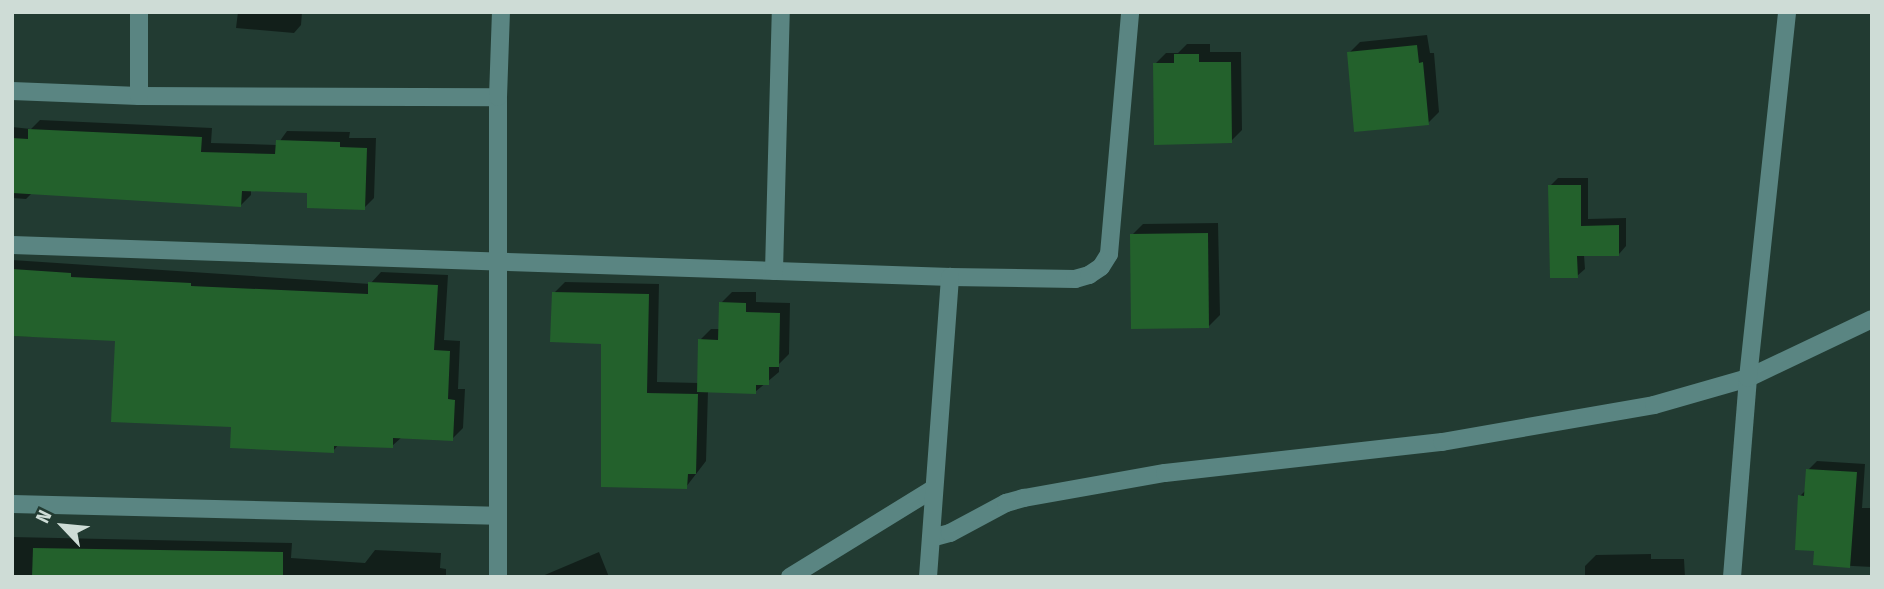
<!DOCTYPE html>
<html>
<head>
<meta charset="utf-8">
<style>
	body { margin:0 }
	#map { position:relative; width:1884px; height:589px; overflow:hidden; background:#223b32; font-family:"Fira Sans Condensed",sans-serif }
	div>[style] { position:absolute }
	.shadow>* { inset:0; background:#0007 }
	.building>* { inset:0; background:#23612c }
	.minor>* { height:18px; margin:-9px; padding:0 9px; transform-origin:9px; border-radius:9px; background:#5a8582 }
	span { translate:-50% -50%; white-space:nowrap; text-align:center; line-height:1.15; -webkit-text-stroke:6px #223b32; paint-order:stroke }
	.frame { position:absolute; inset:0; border:14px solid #cedcd6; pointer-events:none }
	.north { position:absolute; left:28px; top:491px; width:70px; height:70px; -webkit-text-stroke:5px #223b32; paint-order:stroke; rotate:296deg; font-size:19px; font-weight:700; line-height:28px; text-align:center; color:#cedcd6 }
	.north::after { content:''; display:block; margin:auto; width:24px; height:32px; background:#cedcd6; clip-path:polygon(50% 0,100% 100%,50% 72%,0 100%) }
</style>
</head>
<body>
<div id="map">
	<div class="shadow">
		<i style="clip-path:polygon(238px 12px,302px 12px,301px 25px,294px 33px,236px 28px)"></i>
		<i style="clip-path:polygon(1427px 35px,1430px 53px,1434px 53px,1439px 112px,1428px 123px,1349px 53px,1360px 42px)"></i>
		<i style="clip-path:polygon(1187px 44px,1210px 44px,1210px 52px,1241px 52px,1242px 130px,1231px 141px,1155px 64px,1166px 53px,1178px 53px)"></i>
		<i style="clip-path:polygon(40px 120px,212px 128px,211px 143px,277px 145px,287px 131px,350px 132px,349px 138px,376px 138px,374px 198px,364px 208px,309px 191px,251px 190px,251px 195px,241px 205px,33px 192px,26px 199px,12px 198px,12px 127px,31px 129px)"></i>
		<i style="clip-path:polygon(1558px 178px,1588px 178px,1588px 219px,1626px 218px,1626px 246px,1619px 254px,1584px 255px,1585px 269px,1577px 276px,1550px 186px)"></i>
		<i style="clip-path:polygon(1218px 223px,1220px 315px,1209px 326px,1132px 235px,1143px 224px)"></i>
		<i style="clip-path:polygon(12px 260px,370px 284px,381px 272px,448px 275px,444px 340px,460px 341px,458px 389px,465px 389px,463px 428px,452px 439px,402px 437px,392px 446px,339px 444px,333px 451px,233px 426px,117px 339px,12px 336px)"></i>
		<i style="clip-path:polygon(565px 282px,659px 284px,657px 382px,699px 383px,700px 340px,711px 329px,720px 329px,721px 303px,732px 292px,756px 292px,756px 302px,790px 303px,789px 354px,779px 364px,779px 372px,755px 392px,708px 391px,706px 461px,686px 487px,603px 342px,554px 293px)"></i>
		<i style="clip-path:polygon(1817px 461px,1865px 464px,1862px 508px,1872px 508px,1872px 567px,1815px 564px,1816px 549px,1800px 496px,1806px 490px,1808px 470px)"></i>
		<i style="clip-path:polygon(12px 537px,292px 543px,291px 558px,365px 563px,375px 550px,441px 553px,440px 568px,446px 569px,446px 577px,12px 577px)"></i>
		<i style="clip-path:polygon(599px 552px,609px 577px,540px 577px)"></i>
		<i style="clip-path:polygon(1651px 554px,1651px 559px,1684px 559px,1685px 577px,1585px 577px,1585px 566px,1596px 555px)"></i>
	</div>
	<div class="building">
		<i style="clip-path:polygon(1417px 45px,1419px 63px,1423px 62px,1429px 125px,1354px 132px,1347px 52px)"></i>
		<i style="clip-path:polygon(1174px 54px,1199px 54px,1199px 62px,1231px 62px,1232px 143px,1154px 145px,1153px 63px,1174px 63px)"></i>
		<i style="clip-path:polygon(28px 129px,202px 137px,201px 152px,275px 154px,276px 140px,340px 142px,340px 147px,367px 148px,365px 210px,307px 208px,307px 193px,242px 191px,241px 207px,12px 193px,12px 138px,28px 139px)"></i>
		<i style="clip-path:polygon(1548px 185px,1581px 185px,1581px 226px,1619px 225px,1619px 256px,1577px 256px,1578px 278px,1550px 278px)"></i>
		<i style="clip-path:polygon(1208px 233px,1209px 328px,1131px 329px,1130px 234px)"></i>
		<i style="clip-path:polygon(12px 269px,71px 273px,71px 277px,191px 283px,191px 286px,368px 294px,368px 282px,438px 285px,434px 350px,450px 351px,448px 399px,455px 400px,453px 441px,393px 438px,393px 448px,334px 446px,334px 453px,230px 448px,231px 427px,111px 422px,115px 341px,12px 336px)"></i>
		<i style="clip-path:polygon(552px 292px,649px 294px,647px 393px,698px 394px,696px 474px,688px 474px,687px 489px,601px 487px,601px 344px,550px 342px)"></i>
		<i style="clip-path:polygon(719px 302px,746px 303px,746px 312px,780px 313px,779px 367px,769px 367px,769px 385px,756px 385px,756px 394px,697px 392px,698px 339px,718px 340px)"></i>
		<i style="clip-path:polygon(1806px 469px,1857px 472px,1850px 568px,1813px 565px,1814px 551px,1795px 550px,1798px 495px,1804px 496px)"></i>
		<i style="clip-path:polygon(33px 548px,283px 552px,283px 577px,32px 577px)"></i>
	</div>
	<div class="minor">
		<i style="left:12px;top:91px;width:127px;rotate:2.3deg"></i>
		<i style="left:139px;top:96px;width:359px;rotate:0.2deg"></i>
		<i style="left:139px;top:96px;width:84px;rotate:-90deg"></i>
		<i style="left:12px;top:245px;width:939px;rotate:1.95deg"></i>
		<i style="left:950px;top:277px;width:125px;rotate:0.9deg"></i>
		<i style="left:1075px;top:279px;width:15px;rotate:-16deg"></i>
		<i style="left:1089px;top:275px;width:14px;rotate:-34deg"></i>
		<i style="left:1101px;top:267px;width:15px;rotate:-58deg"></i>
		<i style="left:1109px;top:254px;width:243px;rotate:-85deg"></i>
		<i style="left:774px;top:271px;width:259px;rotate:-88.5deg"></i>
		<i style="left:12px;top:504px;width:484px;rotate:1.4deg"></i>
		<i style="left:931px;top:538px;width:20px;rotate:-15deg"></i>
		<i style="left:950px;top:533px;width:64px;rotate:-28.2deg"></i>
		<i style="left:1006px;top:503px;width:19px;rotate:-16deg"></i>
		<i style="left:1024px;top:498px;width:143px;rotate:-10.1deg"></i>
		<i style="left:1165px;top:473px;width:279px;rotate:-6.4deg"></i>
		<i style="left:1442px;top:442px;width:215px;rotate:-9.9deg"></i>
		<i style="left:1654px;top:405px;width:98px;rotate:-16deg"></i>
		<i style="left:1748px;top:378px;width:137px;rotate:-25.4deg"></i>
		<i style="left:498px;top:577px;width:480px;rotate:-90deg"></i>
		<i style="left:498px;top:97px;width:85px;rotate:-88deg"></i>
		<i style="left:790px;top:577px;width:168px;rotate:-31.6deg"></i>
		<i style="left:928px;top:577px;width:301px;rotate:-85.8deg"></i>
		<i style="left:1732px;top:577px;width:200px;rotate:-85.4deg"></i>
		<i style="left:1748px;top:378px;width:368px;rotate:-83.9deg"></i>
	</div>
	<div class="frame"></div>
	<div class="north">N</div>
</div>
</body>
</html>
